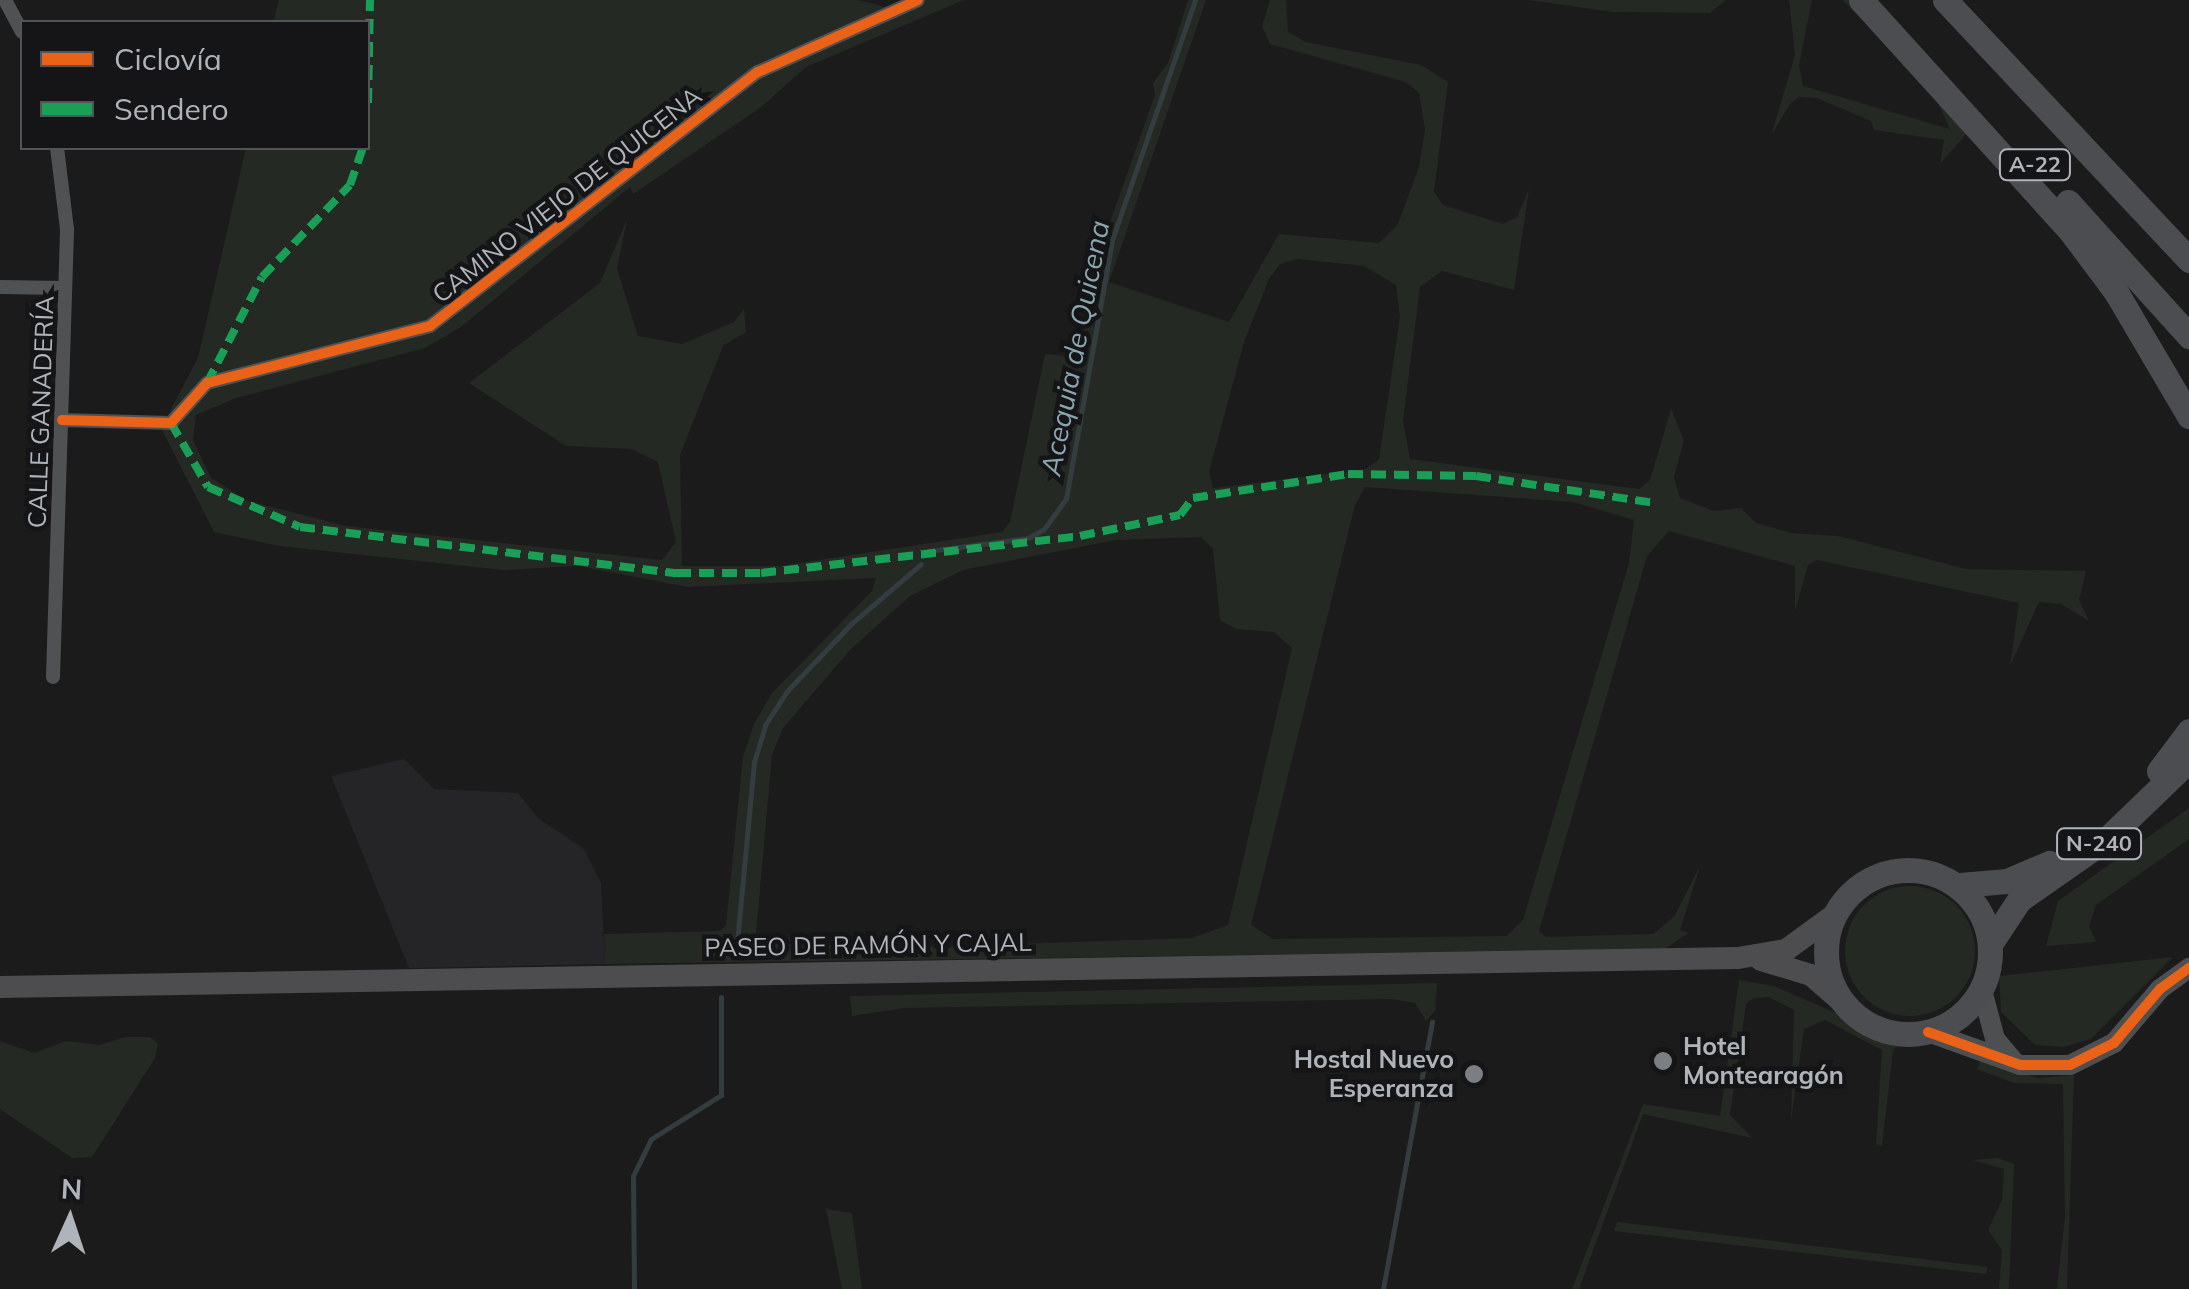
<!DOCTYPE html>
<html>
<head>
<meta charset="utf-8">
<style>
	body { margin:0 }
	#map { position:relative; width:2189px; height:1289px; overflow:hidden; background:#1b1b1b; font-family:Mulish,sans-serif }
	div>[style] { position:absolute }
	.built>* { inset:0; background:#252527 }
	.green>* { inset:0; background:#242923 }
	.round { border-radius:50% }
	.stream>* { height:5px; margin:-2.5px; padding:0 2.5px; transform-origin:2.5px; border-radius:2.5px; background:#333d3f }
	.street>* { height:14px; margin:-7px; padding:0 7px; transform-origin:7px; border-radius:7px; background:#505153 }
	.secondary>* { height:20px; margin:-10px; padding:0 10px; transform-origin:10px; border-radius:10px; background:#4e4f51 }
	.primary>* { height:22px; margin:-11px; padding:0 11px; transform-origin:11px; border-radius:11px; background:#4d4d4f }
	.highway>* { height:25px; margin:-12.5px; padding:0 12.5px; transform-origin:12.5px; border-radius:12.5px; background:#4c4d50 }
	.highway>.ring { margin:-12.5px; padding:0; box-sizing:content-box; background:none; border:25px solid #4c4d50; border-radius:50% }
	.quiet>* { height:8px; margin-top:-4px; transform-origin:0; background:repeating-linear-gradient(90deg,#1a9f57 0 15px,transparent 0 23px) }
	.cycleway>* { height:10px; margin:-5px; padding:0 5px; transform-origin:5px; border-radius:5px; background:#ea6118 }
	.dots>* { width:28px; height:28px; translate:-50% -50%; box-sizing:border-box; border:5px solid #151517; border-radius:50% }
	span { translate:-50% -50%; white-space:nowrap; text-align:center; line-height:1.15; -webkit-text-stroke:9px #151517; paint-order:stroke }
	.shield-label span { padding:2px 8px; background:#151517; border:2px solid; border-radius:8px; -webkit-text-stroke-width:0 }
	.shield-label { font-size:22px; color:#aeb4ba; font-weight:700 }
	.street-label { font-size:25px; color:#aeb4ba }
	.poi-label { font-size:25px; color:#aeb4ba; font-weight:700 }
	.left { translate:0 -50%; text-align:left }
	.right { translate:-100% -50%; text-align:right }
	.water-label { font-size:28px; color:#8aa7b0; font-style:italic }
	.legend { position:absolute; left:20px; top:20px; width:350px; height:130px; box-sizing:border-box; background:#151517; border:2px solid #525558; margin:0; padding:12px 18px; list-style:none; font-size:30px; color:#aeb4ba }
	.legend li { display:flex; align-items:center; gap:20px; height:50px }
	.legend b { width:50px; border:2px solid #525558 }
	.north { position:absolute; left:20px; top:1169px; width:100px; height:100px; -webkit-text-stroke:8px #151517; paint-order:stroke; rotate:3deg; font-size:28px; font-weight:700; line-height:40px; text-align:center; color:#aeb4ba }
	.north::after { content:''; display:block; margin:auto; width:35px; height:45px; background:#aeb4ba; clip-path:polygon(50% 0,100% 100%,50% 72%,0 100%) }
</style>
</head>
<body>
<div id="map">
	<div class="built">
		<i style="clip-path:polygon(404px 759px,434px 789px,518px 793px,538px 818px,584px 849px,601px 883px,605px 964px,409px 968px,331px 776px)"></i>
	</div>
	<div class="green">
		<i style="clip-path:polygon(evenodd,279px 0,858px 0,885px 7px,903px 0,964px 0,806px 67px,760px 108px,633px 194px,630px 187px,461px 327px,425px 348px,236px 398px,196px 415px,193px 440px,211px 478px,248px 501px,346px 526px,662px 560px,676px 542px,658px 462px,631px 449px,566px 446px,469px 383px,600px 283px,627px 219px,617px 269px,638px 336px,682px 344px,734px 322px,744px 309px,746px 332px,723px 346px,680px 455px,682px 566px,780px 566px,1002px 532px,1010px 522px,1045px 354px,1066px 356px,1082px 337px,1103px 242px,1155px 95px,1153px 83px,1168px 63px,1188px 0,1206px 0,1109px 282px,1229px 322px,1279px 234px,1379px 243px,1398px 224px,1419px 167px,1425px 130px,1419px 93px,1406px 82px,1270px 44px,1262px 26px,1270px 0,1286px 0,1288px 32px,1306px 42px,1421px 65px,1448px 82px,1434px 192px,1443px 205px,1503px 224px,1517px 217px,1529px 189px,1514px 290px,1442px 271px,1420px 287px,1403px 420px,1410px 459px,1639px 489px,1650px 480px,1671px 409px,1684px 440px,1674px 477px,1680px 498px,1714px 511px,1741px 508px,1756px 523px,1792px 533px,1838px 536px,1966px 569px,2086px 571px,2079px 600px,2089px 621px,2061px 604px,2039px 602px,2010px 666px,2019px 603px,1817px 560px,1808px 565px,1795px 611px,1795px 566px,1669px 531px,1647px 556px,1539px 931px,1546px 937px,1653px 934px,1674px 917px,1700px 866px,1680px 930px,1688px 933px,1665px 949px,605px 964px,604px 934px,720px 931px,726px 925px,743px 757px,754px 724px,772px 693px,872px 591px,876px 578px,688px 587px,578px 566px,503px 570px,279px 546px,214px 532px,161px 428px,198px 358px,246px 148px,368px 148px,368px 22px,273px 22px,279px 0,1298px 259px,1364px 266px,1396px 285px,1400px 317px,1379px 459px,1366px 469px,1213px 488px,1209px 472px,1244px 342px,1269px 279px,1280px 264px,1298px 259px,279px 0,1365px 487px,1573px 502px,1634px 520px,1629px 563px,1523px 920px,1507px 936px,1273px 939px,1251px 925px,1355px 505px,1365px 487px,279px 0,1201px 537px,1213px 549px,1220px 620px,1236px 629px,1274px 632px,1292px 648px,1228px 925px,1192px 938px,901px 948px,766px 943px,756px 933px,772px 755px,783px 728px,850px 650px,910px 596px,963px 570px,1116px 540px,1201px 537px)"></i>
		<i style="clip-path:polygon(1528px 0,1726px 0,1710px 13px,1613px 12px)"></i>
		<i style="clip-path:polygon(1789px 0,1812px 0,1799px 65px,1803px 86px,1950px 129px,1934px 95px,1903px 57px,1842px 0,1860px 0,1968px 132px,1940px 164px,1944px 140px,1874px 130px,1871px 121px,1817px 98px,1799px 97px,1790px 104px,1771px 136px,1795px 55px)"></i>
		<i style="clip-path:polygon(2189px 808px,2189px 839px,2096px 905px,2089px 926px,2096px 942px,2046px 946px,2058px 901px)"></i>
		<i class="round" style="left:1845px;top:886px;width:130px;height:130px"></i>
		<i style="clip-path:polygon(2173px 957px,2091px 1039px,2063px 1047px,2035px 1045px,2001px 1012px,1999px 976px)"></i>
		<i style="clip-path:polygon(1739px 980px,1774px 986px,1903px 1042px,1893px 1050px,1882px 1146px,1876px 1144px,1882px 1050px,1825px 1020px,1804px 1029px,1791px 1121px,1794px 1010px,1769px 997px,1754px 998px,1746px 1004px,1730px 1115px,1752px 1138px,1643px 1114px,1579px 1289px,1572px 1289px,1643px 1104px,1720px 1116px)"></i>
		<i style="clip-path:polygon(1437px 983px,1435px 1011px,1426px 1021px,1415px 1003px,1392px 999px,905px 1008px,852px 1016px,850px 996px)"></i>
		<i style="clip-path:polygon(125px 1037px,150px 1037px,158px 1044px,155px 1058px,92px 1157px,72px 1158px,0 1109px,0 1041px,34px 1053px,66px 1041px,100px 1045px)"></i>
		<i style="clip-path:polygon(1980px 1061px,2039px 1078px,2074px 1075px,2067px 1289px,2057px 1289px,2065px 1216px,2063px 1084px,2014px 1083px,1977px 1069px)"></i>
		<i style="clip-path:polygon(1998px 1158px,2014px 1164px,2009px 1289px,1999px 1289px,2002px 1250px,1988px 1230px,2002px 1200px,2004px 1169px,1972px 1160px)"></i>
		<i style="clip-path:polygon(826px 1209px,852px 1213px,862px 1289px,842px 1289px)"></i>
		<i style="clip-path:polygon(1617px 1222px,1988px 1267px,1986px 1274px,1614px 1231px)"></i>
	</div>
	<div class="stream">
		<i style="left:928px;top:551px;width:101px;rotate:-7.4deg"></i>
		<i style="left:1028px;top:538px;width:18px;rotate:-29deg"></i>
		<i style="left:1044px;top:529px;width:37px;rotate:-54deg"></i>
		<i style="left:1066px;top:499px;width:263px;rotate:-79.9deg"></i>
		<i style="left:1112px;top:240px;width:254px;rotate:-70.9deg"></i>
		<i style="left:723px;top:957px;width:21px;rotate:-47deg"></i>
		<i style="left:737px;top:942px;width:181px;rotate:-84.6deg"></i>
		<i style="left:754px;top:762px;width:39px;rotate:-73deg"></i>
		<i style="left:765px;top:725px;width:40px;rotate:-57.1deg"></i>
		<i style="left:787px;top:691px;width:93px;rotate:-46.3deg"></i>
		<i style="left:851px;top:624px;width:92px;rotate:-40.6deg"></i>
		<i style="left:634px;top:1289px;width:113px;rotate:-90.5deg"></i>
		<i style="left:633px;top:1176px;width:41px;rotate:-64.1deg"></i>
		<i style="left:651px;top:1139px;width:83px;rotate:-32.2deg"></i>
		<i style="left:721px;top:1095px;width:98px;rotate:-90deg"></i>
		<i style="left:1383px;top:1289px;width:272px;rotate:-79.6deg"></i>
	</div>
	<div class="street">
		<i style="left:5px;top:0;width:36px;rotate:62deg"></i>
		<i style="left:0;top:287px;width:65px;rotate:0.9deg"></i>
		<i style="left:62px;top:420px;width:109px;rotate:1.6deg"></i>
		<i style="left:171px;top:423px;width:54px;rotate:-48deg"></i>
		<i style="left:207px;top:383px;width:230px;rotate:-14.3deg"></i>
		<i style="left:430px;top:326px;width:415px;rotate:-37.8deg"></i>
		<i style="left:758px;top:72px;width:175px;rotate:-24.2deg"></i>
		<i style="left:53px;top:677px;width:448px;rotate:-88.2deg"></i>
		<i style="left:67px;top:229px;width:82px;rotate:-97deg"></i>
	</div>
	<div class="secondary">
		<i style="left:1982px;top:990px;width:51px;rotate:75.1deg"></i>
		<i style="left:1995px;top:1039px;width:30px;rotate:50deg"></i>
		<i style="left:1928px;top:1032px;width:98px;rotate:19.7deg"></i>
		<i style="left:2020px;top:1065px;width:50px"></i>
		<i style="left:2070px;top:1065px;width:49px;rotate:-26.6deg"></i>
		<i style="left:2114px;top:1043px;width:71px;rotate:-49.6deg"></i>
		<i style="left:2160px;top:989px;width:36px;rotate:-36deg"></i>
	</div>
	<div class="primary">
		<i style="left:1761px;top:960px;width:52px;rotate:16.7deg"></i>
		<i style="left:1811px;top:975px;width:43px;rotate:41.2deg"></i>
		<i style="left:0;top:987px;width:1738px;rotate:-0.96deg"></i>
		<i style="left:1738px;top:958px;width:49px;rotate:-9.5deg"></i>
		<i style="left:1786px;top:950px;width:59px;rotate:-36.1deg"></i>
	</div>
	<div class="highway">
		<i style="left:1861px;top:0;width:314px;rotate:47.8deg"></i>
		<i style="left:2072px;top:233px;width:74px;rotate:53.3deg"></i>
		<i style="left:2116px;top:292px;width:144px;rotate:59.5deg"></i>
		<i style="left:1945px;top:0;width:357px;rotate:46.8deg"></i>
		<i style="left:2068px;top:202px;width:181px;rotate:47.9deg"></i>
		<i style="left:2159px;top:771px;width:50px;rotate:-53.1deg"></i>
		<i class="ring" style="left:1826px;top:870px;width:139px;height:139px"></i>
		<i style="left:1960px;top:885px;width:47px;rotate:-4.9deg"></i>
		<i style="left:2007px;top:881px;width:46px;rotate:-23.2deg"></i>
		<i style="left:1990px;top:944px;width:53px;rotate:-56.6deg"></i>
		<i style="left:2019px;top:900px;width:110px;rotate:-35deg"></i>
		<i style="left:2109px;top:837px;width:111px;rotate:-43.9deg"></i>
	</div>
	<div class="quiet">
		<i style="left:368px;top:103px;width:103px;rotate:-88.9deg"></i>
		<i style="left:207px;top:383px;width:119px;rotate:-62.6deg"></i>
		<i style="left:262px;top:277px;width:127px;rotate:-46.3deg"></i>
		<i style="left:350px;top:185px;width:39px;rotate:-71deg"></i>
		<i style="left:171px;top:423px;width:74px;rotate:60deg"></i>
		<i style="left:208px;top:487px;width:100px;rotate:23.5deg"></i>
		<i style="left:300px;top:527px;width:379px;rotate:7deg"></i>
		<i style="left:676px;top:573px;width:85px"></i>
		<i style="left:761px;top:573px;width:321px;rotate:-6.6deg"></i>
		<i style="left:1080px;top:536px;width:102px;rotate:-11.9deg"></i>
		<i style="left:1180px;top:515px;width:21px;rotate:-53deg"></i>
		<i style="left:1193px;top:498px;width:157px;rotate:-8.8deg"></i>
		<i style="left:1348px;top:474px;width:128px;rotate:0.9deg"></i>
		<i style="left:1476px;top:476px;width:180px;rotate:8.6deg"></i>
	</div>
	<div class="cycleway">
		<i style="left:62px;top:420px;width:109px;rotate:1.6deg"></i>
		<i style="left:171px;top:423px;width:54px;rotate:-48deg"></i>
		<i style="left:207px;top:383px;width:230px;rotate:-14.3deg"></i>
		<i style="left:430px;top:326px;width:415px;rotate:-37.8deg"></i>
		<i style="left:758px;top:72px;width:175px;rotate:-24.2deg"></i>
		<i style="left:1928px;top:1032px;width:98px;rotate:19.7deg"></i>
		<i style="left:2020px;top:1065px;width:50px"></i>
		<i style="left:2070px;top:1065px;width:49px;rotate:-26.6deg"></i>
		<i style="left:2114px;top:1043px;width:71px;rotate:-49.6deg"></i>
		<i style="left:2160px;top:989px;width:36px;rotate:-36deg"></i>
	</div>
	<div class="dots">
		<i style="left:1663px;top:1061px;background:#7b7e82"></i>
		<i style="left:1474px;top:1074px;background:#7b7e82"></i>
	</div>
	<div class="shield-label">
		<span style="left:2035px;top:165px">A-22</span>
		<span style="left:2099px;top:844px">N-240</span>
	</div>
	<div class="street-label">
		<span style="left:567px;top:195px;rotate:-38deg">CAMINO VIEJO DE QUICENA</span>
		<span style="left:41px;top:412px;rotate:-88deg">CALLE GANADERÍA</span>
		<span style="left:868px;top:945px;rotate:-1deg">PASEO DE RAMÓN Y CAJAL</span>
	</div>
	<div class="poi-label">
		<span class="left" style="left:1683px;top:1061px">Hotel<br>Montearagón</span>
		<span class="right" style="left:1454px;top:1074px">Hostal Nuevo<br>Esperanza</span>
	</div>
	<div class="water-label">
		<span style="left:1075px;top:348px;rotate:-79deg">Acequia de Quicena</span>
	</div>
	<ul class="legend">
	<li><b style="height:12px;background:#ea6118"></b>Ciclovía</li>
	<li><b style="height:12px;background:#1a9f57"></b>Sendero</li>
	</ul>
	<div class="north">N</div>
</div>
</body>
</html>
